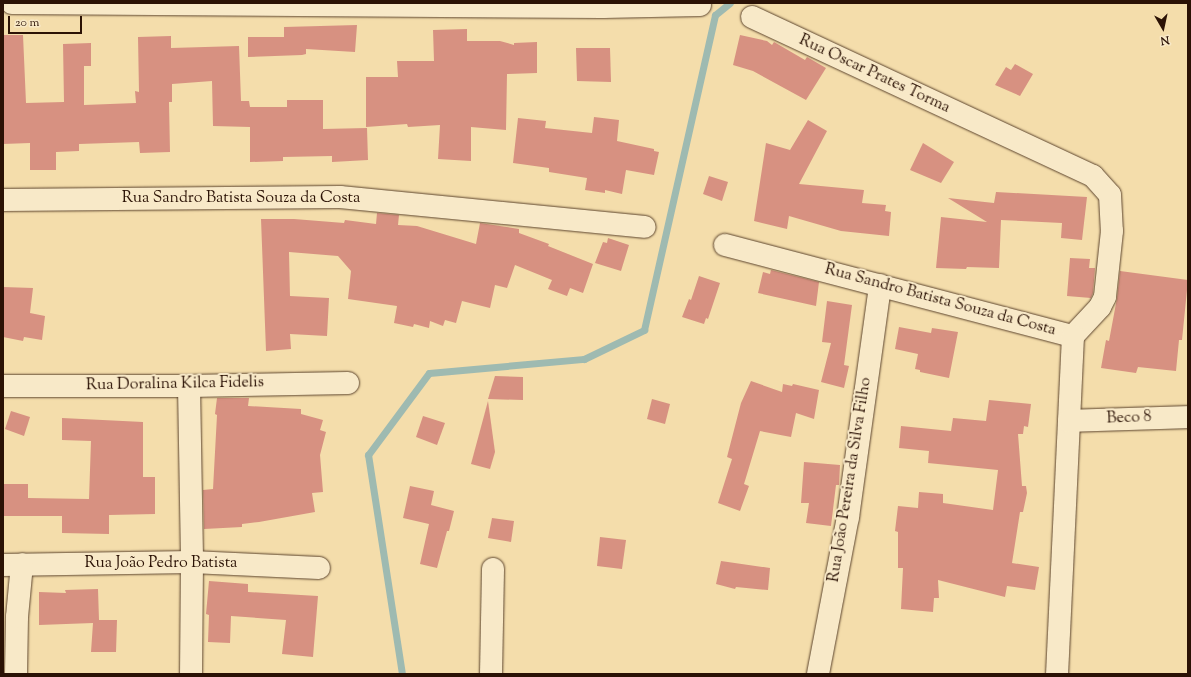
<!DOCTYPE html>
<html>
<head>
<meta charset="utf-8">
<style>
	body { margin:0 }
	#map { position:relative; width:1191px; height:677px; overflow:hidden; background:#f4ddab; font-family:"Sorts Mill Goudy",serif }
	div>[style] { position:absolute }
	.stream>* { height:7px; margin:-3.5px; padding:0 3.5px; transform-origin:3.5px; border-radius:3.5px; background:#9ebab1 }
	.building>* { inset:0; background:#d79181 }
	.roads { filter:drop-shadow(0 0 1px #5d452e) drop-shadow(0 0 1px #5d452e) }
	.minor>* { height:22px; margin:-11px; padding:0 11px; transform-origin:11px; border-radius:11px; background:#f8e9c8 }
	span { translate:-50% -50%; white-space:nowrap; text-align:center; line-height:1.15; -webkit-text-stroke:4px #f8e9c8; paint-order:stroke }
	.street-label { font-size:16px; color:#2b1205 }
	.frame { position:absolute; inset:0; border:4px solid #2b1205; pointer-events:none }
	.north { position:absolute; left:1143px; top:8px; width:40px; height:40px; -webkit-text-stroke:3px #f8e9c8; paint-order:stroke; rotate:171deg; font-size:11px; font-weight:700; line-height:16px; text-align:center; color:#2b1205 }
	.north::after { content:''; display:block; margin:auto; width:14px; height:18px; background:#2b1205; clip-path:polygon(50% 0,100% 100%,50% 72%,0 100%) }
	.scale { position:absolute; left:8px; top:16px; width:74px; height:18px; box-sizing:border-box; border:2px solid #2b1205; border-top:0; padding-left:5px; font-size:12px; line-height:14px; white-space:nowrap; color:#2b1205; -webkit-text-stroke:3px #f8e9c8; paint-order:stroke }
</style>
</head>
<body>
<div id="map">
	<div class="stream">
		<i style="left:402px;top:674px;width:222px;rotate:-98.8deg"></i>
		<i style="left:368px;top:455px;width:102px;rotate:-53.4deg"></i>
		<i style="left:429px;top:373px;width:156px;rotate:-5.2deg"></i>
		<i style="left:584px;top:359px;width:67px;rotate:-25.8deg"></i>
		<i style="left:644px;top:330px;width:323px;rotate:-77.3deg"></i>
		<i style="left:715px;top:15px;width:19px;rotate:-39deg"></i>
	</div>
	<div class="building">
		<i style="clip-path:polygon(357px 25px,355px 52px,306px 49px,306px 54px,302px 55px,248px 57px,248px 37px,284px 37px,284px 27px)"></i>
		<i style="clip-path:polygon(467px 29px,467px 41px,500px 41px,514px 45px,514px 43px,537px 42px,537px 73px,507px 74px,506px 130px,471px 127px,471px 161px,438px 159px,440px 125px,408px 127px,407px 124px,366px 127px,366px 77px,398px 77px,397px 61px,434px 61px,433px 30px)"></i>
		<i style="clip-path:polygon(3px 35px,23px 35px,26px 103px,64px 102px,63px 44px,91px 43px,91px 66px,84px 66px,84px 105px,136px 103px,135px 91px,139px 92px,138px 37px,171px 36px,171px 48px,239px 46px,241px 101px,249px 101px,250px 107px,287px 107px,287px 100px,323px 100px,323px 129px,367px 128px,368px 160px,332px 162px,332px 156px,283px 157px,283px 161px,250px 162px,250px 127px,213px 126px,212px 81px,172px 84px,172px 102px,169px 102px,170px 152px,140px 153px,139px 142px,79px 144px,79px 151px,56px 152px,56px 170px,30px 170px,30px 143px,3px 144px)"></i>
		<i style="clip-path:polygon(740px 35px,767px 41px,772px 45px,774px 42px,805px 60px,807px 57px,826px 68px,806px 100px,753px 71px,733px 65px)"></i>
		<i style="clip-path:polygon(576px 48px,610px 48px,611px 82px,577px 81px)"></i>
		<i style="clip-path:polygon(1015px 64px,1033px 74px,1020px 96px,995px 85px,1006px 67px,1011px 70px)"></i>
		<i style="clip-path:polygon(594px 117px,619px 120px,617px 141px,654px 149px,654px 151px,659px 152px,654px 175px,626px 170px,622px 194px,605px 190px,605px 193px,585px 190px,587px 178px,549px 172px,549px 168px,513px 163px,518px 118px,546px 121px,545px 128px,592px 133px)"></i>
		<i style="clip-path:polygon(808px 120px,827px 131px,799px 184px,864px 190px,862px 203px,886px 205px,885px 211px,891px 212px,889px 236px,841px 231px,789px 216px,787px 229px,754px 221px,766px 143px,790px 150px)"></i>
		<i style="clip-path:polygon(923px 143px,954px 162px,941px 183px,910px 170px)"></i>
		<i style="clip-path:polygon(709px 176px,728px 182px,722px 201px,703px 194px)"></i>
		<i style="clip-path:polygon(996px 192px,1087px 197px,1082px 240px,1061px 238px,1062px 223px,1001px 220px,999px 268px,967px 267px,966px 269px,936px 268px,941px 217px,987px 222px,948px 198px,994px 203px)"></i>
		<i style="clip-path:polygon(377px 213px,399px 215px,398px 225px,417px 226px,476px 244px,480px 223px,519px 229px,519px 233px,549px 244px,548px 246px,593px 264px,583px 293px,570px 288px,567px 296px,548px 289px,552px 280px,515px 265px,507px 288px,495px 285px,490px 308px,462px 301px,456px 323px,445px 320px,443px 326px,430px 321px,429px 328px,414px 324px,413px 327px,394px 323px,397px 306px,348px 299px,351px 271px,338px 256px,289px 252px,290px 296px,329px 298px,327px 336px,290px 334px,291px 349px,266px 351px,261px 219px,294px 219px,344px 223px,345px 220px,376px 224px)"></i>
		<i style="clip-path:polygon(608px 238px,629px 245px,621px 271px,595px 263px,603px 242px,607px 243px)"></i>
		<i style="clip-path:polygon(1070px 258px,1090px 259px,1089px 268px,1095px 268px,1093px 293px,1091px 298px,1067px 296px)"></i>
		<i style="clip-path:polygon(771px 270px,819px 282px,816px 306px,758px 293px,763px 272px,770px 274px)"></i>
		<i style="clip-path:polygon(1120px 271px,1188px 280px,1182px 340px,1179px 340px,1176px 371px,1138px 367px,1136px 373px,1101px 368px,1106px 340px,1109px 341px,1117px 298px)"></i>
		<i style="clip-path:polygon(699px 276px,720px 283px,708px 319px,706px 318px,704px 324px,682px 317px,689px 299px,691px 300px)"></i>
		<i style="clip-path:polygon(3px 287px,33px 288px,30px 313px,45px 316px,42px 340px,24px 337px,23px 341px,3px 337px)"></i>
		<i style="clip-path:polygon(827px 301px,852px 305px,844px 365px,849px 366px,844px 388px,821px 382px,831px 343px,822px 342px)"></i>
		<i style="clip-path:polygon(899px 327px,931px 333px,932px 328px,958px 332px,949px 378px,920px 372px,920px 370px,915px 369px,918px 354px,895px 349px)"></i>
		<i style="clip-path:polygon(495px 376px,523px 377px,523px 400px,488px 399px)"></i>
		<i style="clip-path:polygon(751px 381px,782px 392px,783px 384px,792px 386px,793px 384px,819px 390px,814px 419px,796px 413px,791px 437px,760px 431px,744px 484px,749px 486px,740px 511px,718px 503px,732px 459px,727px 457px,741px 403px)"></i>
		<i style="clip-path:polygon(217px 398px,249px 398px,248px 406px,301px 409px,301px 414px,323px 420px,320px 430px,326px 432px,320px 455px,323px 492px,312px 493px,315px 512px,259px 522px,242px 524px,242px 527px,204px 529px,203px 490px,213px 489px,217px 415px,215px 414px)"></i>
		<i style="clip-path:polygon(652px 399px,670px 404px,665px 424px,647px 419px)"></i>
		<i style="clip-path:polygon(989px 400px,1031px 404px,1028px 427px,1024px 426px,1023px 434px,1018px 434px,1022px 486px,1026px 486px,1027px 493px,1023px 512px,1020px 512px,1012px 563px,1039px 567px,1035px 590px,1007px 586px,1005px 597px,938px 580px,939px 598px,934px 598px,933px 612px,901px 609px,903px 568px,898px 568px,898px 532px,895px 531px,898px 506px,918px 508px,919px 492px,943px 494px,943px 503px,993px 510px,998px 470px,928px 463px,929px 451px,899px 448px,901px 426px,951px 431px,953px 418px,986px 421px)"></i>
		<i style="clip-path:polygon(488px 401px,495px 452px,490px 469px,471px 464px)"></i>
		<i style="clip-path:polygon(11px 411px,30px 417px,24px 436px,5px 429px)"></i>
		<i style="clip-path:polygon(423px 416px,445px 423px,437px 445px,416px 437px)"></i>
		<i style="clip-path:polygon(62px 418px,143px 422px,143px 477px,155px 477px,155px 514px,109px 515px,109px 534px,62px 533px,62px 516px,3px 516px,3px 484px,28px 484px,28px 498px,89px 499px,91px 441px,62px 440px)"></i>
		<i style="clip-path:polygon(804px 462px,840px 465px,839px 485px,836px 485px,831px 526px,806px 523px,809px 503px,801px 503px)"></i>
		<i style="clip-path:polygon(410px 486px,434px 491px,431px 505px,454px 511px,449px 531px,447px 531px,437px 568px,420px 564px,429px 524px,403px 518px)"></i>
		<i style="clip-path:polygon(492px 518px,514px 521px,511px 542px,488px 538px)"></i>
		<i style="clip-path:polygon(600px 537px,626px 540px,622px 569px,597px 566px)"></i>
		<i style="clip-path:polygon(721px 561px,770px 568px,768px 590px,736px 587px,735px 589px,716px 584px)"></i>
		<i style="clip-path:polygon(209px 581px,248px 584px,248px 592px,318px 596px,313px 657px,282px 654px,286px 620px,231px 616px,230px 643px,208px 642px,209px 615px,206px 614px)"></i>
		<i style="clip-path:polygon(98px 589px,99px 620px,117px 620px,116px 652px,91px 652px,93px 623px,39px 625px,39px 592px,66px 593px,65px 590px)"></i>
	</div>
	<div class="roads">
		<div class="minor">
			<i style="left:12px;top:3px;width:591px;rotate:0.39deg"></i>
			<i style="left:603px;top:7px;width:97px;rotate:-1.2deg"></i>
			<i style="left:752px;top:17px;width:376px;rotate:25deg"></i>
			<i style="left:1093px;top:176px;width:25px;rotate:48deg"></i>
			<i style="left:1110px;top:195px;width:36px;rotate:87deg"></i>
			<i style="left:1112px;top:231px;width:66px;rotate:96.1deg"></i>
			<i style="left:1105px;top:297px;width:11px;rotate:117deg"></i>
			<i style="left:1100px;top:307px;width:40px;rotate:133deg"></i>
			<i style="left:3px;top:200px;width:337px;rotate:-0.5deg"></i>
			<i style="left:340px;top:197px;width:306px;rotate:5.6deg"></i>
			<i style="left:725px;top:245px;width:360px;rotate:14.7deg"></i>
			<i style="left:1073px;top:336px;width:338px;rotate:92.7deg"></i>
			<i style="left:3px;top:386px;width:186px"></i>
			<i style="left:189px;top:386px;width:159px;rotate:-1.1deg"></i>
			<i style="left:189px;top:386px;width:176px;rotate:89deg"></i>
			<i style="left:192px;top:562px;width:112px;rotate:90.5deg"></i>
			<i style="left:1069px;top:421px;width:119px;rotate:-1.9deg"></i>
			<i style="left:3px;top:565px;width:189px;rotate:-0.9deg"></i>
			<i style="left:192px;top:562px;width:127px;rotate:2.7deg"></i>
			<i style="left:16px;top:674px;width:57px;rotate:-89deg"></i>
			<i style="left:17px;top:617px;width:53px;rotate:-84.6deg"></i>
			<i style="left:491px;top:674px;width:105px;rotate:-88.9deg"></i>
			<i style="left:818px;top:674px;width:160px;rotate:-79.2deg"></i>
			<i style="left:848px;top:517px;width:234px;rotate:-82.1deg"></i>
		</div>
	</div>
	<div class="street-label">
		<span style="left:874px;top:75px;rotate:25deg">Rua Oscar Prates Torma</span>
		<span style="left:241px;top:199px">Rua Sandro Batista Souza da Costa</span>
		<span style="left:940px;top:301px;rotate:15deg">Rua Sandro Batista Souza da Costa</span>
		<span style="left:175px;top:385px;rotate:-1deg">Rua Doralina Kilca Fidelis</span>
		<span style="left:1129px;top:419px;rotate:-2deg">Beco 8</span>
		<span style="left:851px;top:480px;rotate:-81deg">Rua João Pereira da Silva Filho</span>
		<span style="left:161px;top:564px">Rua João Pedro Batista</span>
	</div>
	<div class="frame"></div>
	<div class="north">N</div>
	<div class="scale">20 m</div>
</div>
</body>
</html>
